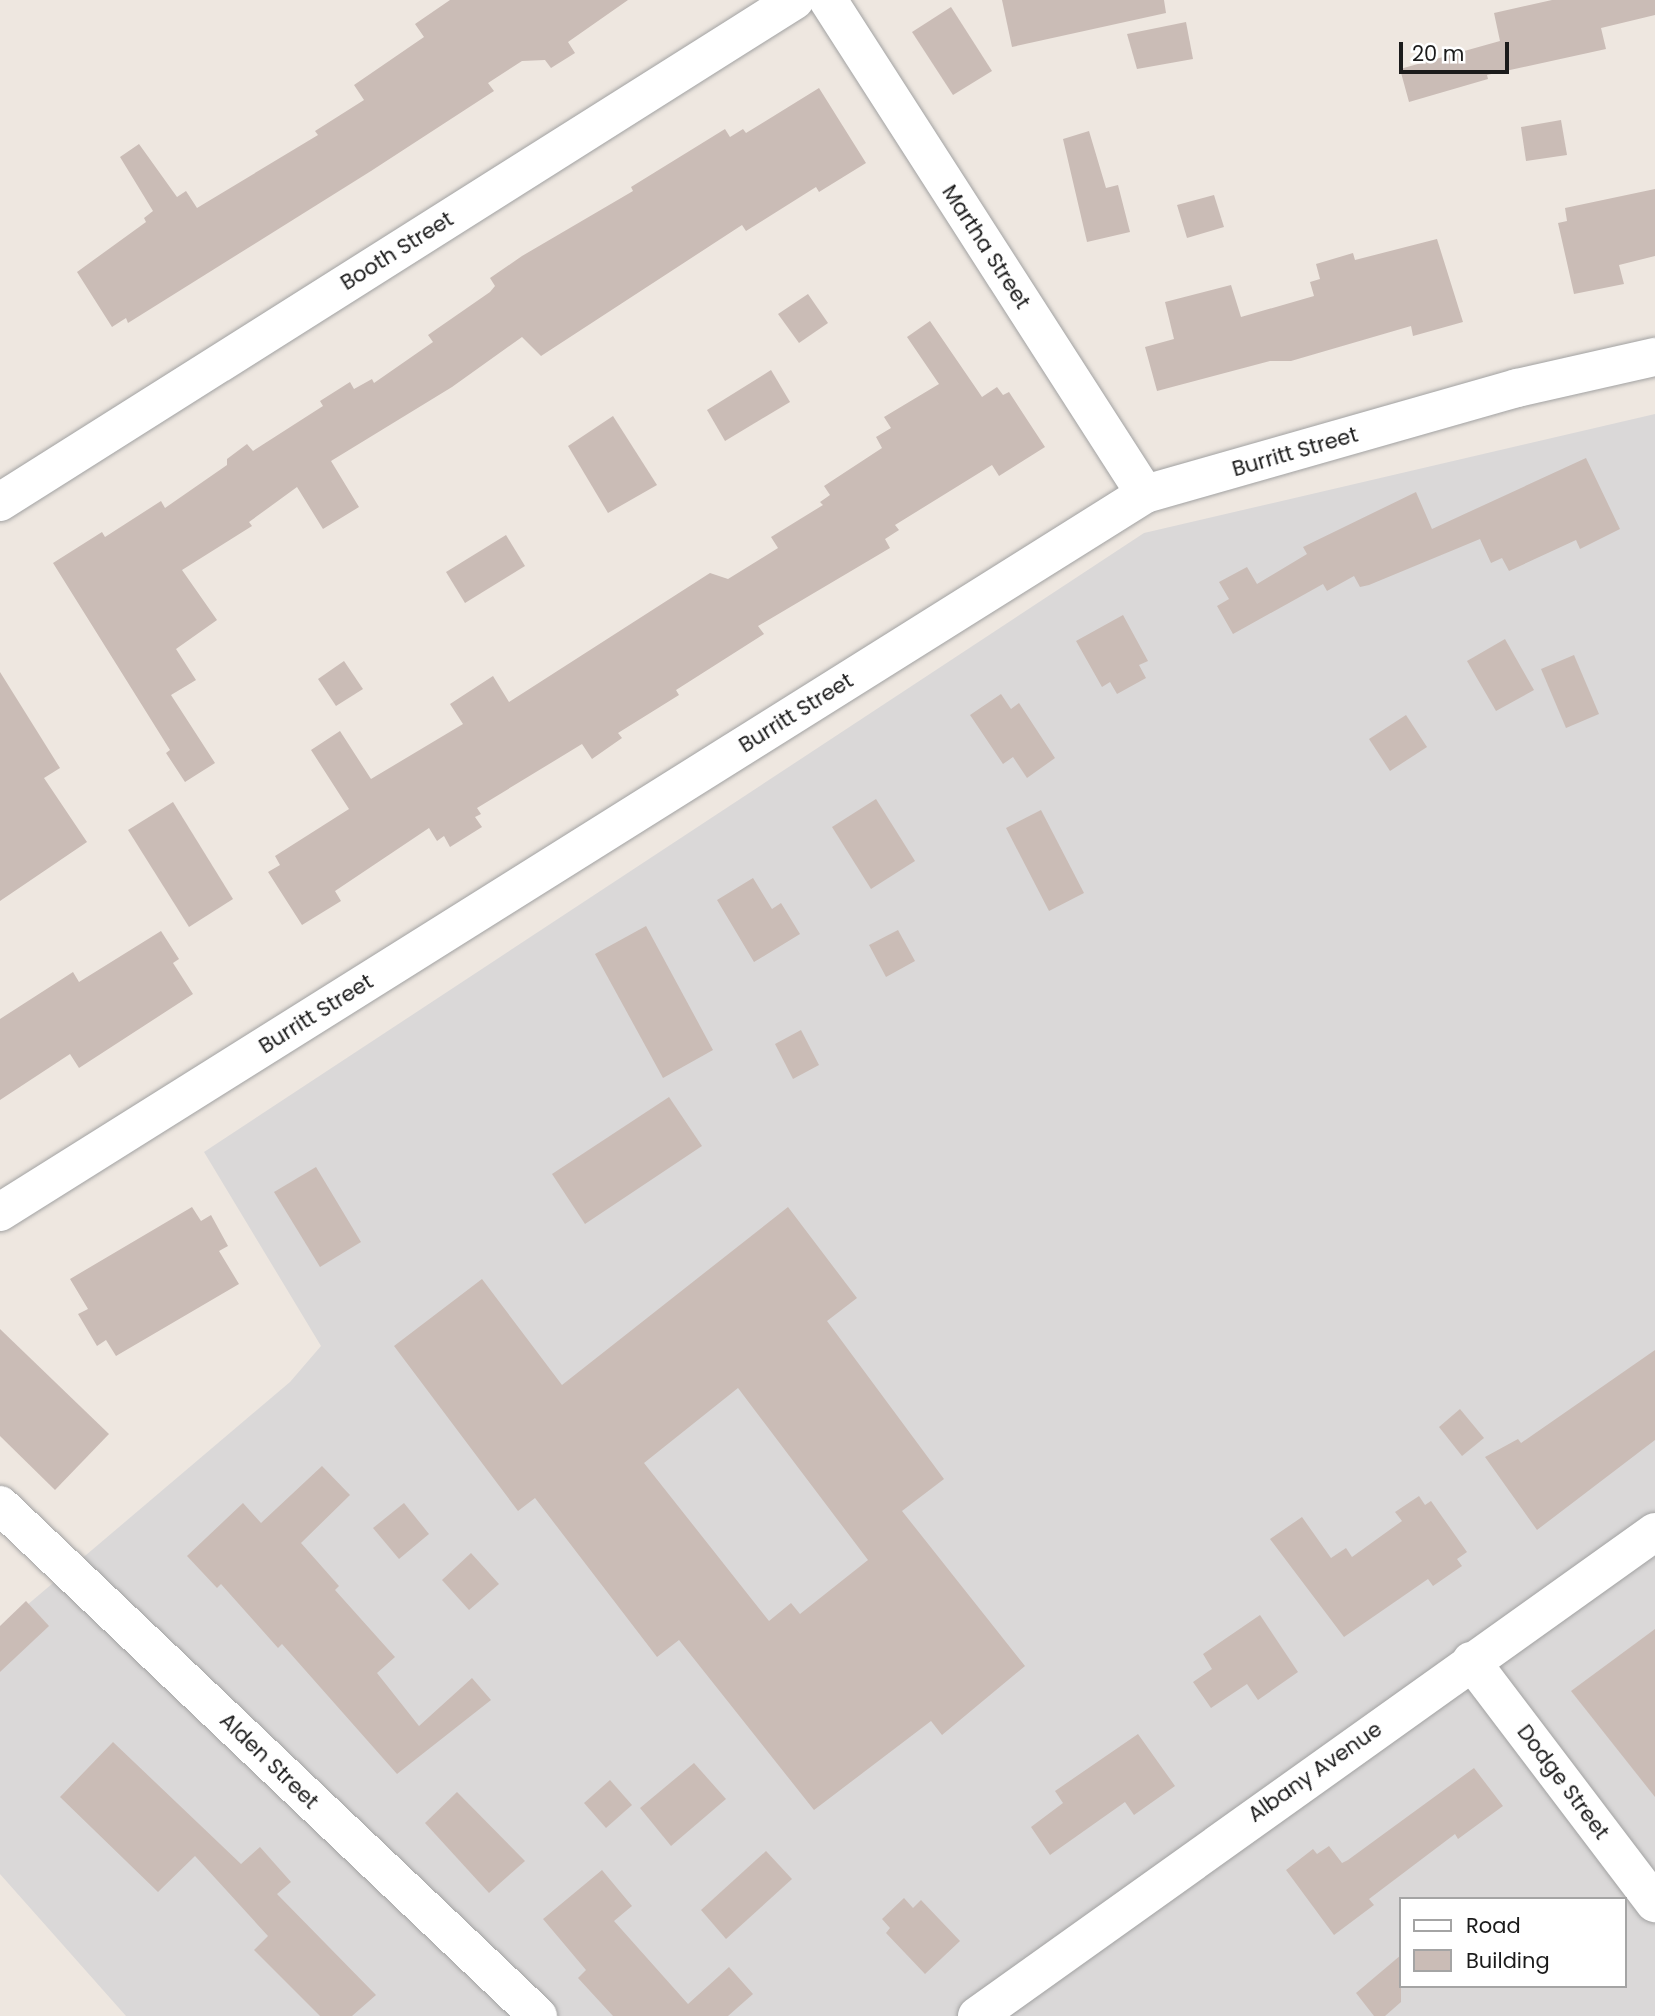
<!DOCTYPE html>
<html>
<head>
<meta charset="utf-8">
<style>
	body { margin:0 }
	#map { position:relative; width:1655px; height:2016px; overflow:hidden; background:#eee7e0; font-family:Poppins,sans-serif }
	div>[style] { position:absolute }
	.residential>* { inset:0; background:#dad8d8 }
	.building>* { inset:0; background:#cabcb6 }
	.roads { filter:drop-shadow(0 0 2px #a2a2a2) drop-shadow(0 0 2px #a2a2a2) }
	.minor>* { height:38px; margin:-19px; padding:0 19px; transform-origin:19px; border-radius:19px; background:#fff }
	span { translate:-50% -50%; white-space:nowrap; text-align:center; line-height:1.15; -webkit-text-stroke:7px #fff; paint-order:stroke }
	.street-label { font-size:21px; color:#1b1b1b }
	.legend { position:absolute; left:1399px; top:1897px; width:228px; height:91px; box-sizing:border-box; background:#fff; border:2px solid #a4a4a4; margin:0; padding:9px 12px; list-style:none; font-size:21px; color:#1b1b1b }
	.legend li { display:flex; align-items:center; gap:14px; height:35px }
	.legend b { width:35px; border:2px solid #a4a4a4 }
	.scale { position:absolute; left:1399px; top:42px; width:110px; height:32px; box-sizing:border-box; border:4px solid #1b1b1b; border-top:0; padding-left:9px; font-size:21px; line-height:24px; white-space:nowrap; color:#1b1b1b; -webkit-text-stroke:5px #fff; paint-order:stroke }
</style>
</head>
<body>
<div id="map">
	<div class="residential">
		<i style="clip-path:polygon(evenodd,1655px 414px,1655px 2016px,126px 2016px,0 1874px,0 1628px,290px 1382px,321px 1346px,204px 1152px,1144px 533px,1655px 414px,1401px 1899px,1625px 1899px,1625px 1986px,1401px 1986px,1401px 1899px)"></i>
	</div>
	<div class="building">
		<i style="clip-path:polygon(450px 0,628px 0,568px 42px,575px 53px,551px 68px,545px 60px,522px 61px,488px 83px,494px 91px,371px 171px,128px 323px,126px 318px,112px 327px,77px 272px,146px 222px,144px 218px,153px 211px,120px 157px,139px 144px,177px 197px,186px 191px,197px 208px,318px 135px,315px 131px,364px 100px,354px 85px,424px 37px,415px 24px)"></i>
		<i style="clip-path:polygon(1002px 0,1164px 0,1166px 13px,1012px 47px)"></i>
		<i style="clip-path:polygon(1552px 0,1655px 0,1655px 15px,1601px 28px,1606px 49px,1487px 75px,1488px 79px,1409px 102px,1400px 69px,1500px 41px,1494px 13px)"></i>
		<i style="clip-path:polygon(951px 7px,992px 71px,953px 95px,912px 32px)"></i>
		<i style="clip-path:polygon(1186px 22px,1193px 59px,1137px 69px,1127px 34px)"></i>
		<i style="clip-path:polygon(819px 88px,866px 163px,819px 192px,816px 187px,746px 231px,742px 225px,541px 356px,522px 337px,452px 387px,331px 461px,359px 507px,323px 529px,297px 487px,249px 522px,252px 526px,182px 570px,217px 620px,176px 649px,196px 680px,171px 695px,215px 763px,185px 782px,166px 753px,170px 750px,53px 563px,102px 532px,105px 537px,161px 501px,165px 508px,227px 465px,227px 459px,247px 444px,253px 451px,323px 406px,320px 401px,350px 382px,354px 389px,372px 379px,374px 383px,433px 342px,428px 335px,490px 292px,495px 286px,490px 278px,522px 256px,633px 191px,631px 187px,725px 129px,730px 137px,743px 129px,746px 133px)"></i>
		<i style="clip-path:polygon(1561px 120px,1567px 155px,1526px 161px,1521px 127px)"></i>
		<i style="clip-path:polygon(1089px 131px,1106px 188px,1118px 185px,1130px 232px,1087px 242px,1063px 139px)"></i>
		<i style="clip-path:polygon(1655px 189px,1655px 256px,1619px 265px,1624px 284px,1574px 294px,1558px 223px,1567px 221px,1565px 208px)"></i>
		<i style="clip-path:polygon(1214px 195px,1224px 227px,1187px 238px,1177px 205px)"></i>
		<i style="clip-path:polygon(1437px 239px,1463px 322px,1413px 336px,1411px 326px,1291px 361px,1270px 361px,1157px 391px,1145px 347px,1174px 339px,1165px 302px,1231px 285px,1241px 317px,1314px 296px,1310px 282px,1320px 279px,1316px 264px,1353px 253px,1355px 260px)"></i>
		<i style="clip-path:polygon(808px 294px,828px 323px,799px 343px,778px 314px)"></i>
		<i style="clip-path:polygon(930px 321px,982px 397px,997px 387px,1003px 395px,1009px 392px,1045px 447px,999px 476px,992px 465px,895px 525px,899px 530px,885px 539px,890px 548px,758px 626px,764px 634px,676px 690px,679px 695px,618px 733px,622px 738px,592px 759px,582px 744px,477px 808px,481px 814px,475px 817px,482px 827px,450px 847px,444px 836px,437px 841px,429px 828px,335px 891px,341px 901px,302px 925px,268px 872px,280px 865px,275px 856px,349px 809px,311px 750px,340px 731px,371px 779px,463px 724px,450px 704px,493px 676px,509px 702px,710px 573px,728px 579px,778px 548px,771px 537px,823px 505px,820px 502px,830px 495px,824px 486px,882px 448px,876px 437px,891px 428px,884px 417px,939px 384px,907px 337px)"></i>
		<i style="clip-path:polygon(771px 370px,790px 402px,725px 441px,707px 410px)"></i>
		<i style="clip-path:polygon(613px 416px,657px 485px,608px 513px,568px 446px)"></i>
		<i style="clip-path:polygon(1586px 458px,1620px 529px,1580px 549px,1576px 540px,1509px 571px,1502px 558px,1491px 563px,1480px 539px,1369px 585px,1360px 587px,1354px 576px,1327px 591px,1323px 584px,1233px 634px,1217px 606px,1229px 599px,1219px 582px,1247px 567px,1257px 584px,1307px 554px,1303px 547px,1416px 492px,1432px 529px)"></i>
		<i style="clip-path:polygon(506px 535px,525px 566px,465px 603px,446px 572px)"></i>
		<i style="clip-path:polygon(1123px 615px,1148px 661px,1139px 665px,1146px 678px,1117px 694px,1110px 682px,1102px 687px,1076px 641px)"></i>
		<i style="clip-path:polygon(1505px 639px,1534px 690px,1496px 711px,1467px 661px)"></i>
		<i style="clip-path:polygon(1574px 655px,1599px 714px,1566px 728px,1541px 669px)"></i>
		<i style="clip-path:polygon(344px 661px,363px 689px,336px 706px,318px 679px)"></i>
		<i style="clip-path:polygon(0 672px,60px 768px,44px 778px,87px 842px,0 901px)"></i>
		<i style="clip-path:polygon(1001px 694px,1011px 709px,1019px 703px,1055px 758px,1027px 778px,1013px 757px,1003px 764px,970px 715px)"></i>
		<i style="clip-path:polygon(1406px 715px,1427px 747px,1390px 771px,1369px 739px)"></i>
		<i style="clip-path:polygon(876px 799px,915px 861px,871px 889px,832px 827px)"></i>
		<i style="clip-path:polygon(173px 802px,233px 899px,189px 927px,128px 830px)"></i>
		<i style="clip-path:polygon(1041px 810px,1084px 893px,1049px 911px,1006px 828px)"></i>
		<i style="clip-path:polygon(753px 878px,772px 909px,781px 903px,800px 934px,754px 962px,717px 900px)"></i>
		<i style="clip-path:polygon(646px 926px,713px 1050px,663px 1078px,595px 954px)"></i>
		<i style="clip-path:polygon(898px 930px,915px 961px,886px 977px,869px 945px)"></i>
		<i style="clip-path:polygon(161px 931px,179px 959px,173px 963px,193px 994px,79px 1068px,70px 1054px,0 1100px,0 1019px,73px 972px,79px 982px)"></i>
		<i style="clip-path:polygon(801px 1030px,819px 1065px,793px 1079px,775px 1044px)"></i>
		<i style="clip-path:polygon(669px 1097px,702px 1146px,585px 1224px,552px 1174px)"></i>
		<i style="clip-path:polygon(316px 1167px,361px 1242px,320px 1267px,274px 1192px)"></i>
		<i style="clip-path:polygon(192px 1207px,201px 1221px,211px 1215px,228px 1246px,219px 1251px,239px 1284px,116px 1356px,106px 1340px,97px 1346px,78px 1314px,88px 1309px,70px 1279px)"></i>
		<i style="clip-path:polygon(evenodd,788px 1207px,857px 1298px,827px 1321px,944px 1479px,902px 1511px,1025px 1666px,942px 1735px,931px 1721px,814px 1810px,679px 1640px,657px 1657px,535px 1498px,518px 1511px,394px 1346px,482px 1279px,562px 1385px,788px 1207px,738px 1388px,868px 1560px,800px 1614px,791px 1603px,769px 1621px,644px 1463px,738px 1388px)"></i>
		<i style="clip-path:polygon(0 1329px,109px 1434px,55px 1490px,0 1436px)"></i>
		<i style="clip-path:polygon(1655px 1350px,1655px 1440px,1537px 1530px,1485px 1457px,1518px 1439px,1521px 1443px)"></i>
		<i style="clip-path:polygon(1460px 1409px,1484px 1438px,1462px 1456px,1439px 1427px)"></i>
		<i style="clip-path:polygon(322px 1466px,350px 1495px,301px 1543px,339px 1586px,335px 1590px,395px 1657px,377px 1673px,419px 1726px,472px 1678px,491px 1700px,397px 1774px,282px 1644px,278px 1648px,221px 1584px,217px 1588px,187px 1556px,243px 1503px,261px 1523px)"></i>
		<i style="clip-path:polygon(1419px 1496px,1425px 1505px,1431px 1501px,1467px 1552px,1457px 1559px,1462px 1566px,1433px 1586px,1428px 1579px,1344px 1637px,1270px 1539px,1302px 1517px,1331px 1558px,1346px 1548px,1352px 1557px,1402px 1521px,1395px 1512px)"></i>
		<i style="clip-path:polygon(404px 1503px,429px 1534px,399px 1559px,373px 1528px)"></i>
		<i style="clip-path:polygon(471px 1553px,499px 1584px,469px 1610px,442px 1580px)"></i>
		<i style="clip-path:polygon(26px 1601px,49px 1626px,0 1672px,0 1626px)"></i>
		<i style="clip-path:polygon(1260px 1615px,1298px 1672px,1258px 1700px,1247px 1684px,1211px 1708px,1193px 1682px,1212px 1669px,1203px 1654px)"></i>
		<i style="clip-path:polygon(1655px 1629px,1655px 1797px,1571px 1691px)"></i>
		<i style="clip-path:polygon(1138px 1734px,1175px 1786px,1134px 1815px,1125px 1802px,1050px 1855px,1031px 1827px,1063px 1803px,1055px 1791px)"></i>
		<i style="clip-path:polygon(113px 1742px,241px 1864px,260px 1847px,291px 1882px,277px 1894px,376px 1995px,352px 2016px,320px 2016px,254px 1950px,268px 1936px,195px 1856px,158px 1892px,60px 1797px)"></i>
		<i style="clip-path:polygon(694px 1763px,726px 1799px,671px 1846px,640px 1808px)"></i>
		<i style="clip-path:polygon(1474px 1768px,1503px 1806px,1458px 1839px,1455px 1834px,1369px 1899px,1374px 1905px,1334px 1935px,1286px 1870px,1313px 1849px,1317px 1854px,1329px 1846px,1342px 1863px,1348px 1860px)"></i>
		<i style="clip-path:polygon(610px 1780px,632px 1805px,606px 1828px,584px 1803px)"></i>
		<i style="clip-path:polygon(457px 1792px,525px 1861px,489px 1893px,425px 1823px)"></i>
		<i style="clip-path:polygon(766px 1851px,792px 1879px,726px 1939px,701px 1910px)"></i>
		<i style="clip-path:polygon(602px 1870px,632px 1906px,614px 1921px,688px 2004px,729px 1967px,753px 1994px,728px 2016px,613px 2016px,578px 1978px,586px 1970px,543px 1919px)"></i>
		<i style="clip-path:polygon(904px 1898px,913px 1908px,921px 1900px,960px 1941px,925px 1974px,886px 1933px,890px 1928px,882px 1919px)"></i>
		<i style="clip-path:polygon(1401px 1955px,1401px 2002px,1385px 2016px,1374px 2016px,1356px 1993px)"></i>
	</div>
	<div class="roads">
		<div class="minor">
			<i style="left:828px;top:0;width:587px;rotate:57.31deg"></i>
			<i style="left:0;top:502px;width:940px;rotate:-32.27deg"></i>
			<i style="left:0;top:1212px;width:1351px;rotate:-32.09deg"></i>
			<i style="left:1145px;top:494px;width:387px;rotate:-15.9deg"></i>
			<i style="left:1517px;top:388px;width:141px;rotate:-12.7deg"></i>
			<i style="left:0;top:1505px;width:742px;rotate:43.53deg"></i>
			<i style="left:1471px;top:1661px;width:304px;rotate:52.8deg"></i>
			<i style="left:977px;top:2016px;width:833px;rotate:-35.52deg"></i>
		</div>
	</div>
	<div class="street-label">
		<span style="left:986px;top:247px;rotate:57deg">Martha Street</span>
		<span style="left:397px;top:251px;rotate:-32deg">Booth Street</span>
		<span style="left:1295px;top:452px;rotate:-16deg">Burritt Street</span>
		<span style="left:796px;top:713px;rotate:-32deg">Burritt Street</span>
		<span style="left:316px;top:1014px;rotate:-32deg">Burritt Street</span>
		<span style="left:269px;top:1761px;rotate:44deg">Alden Street</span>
		<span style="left:1315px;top:1772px;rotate:-35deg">Albany Avenue</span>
		<span style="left:1563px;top:1782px;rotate:53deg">Dodge Street</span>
	</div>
	<ul class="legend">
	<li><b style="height:9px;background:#fff"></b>Road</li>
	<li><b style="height:19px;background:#cabcb6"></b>Building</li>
	</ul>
	<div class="scale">20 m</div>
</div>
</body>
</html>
